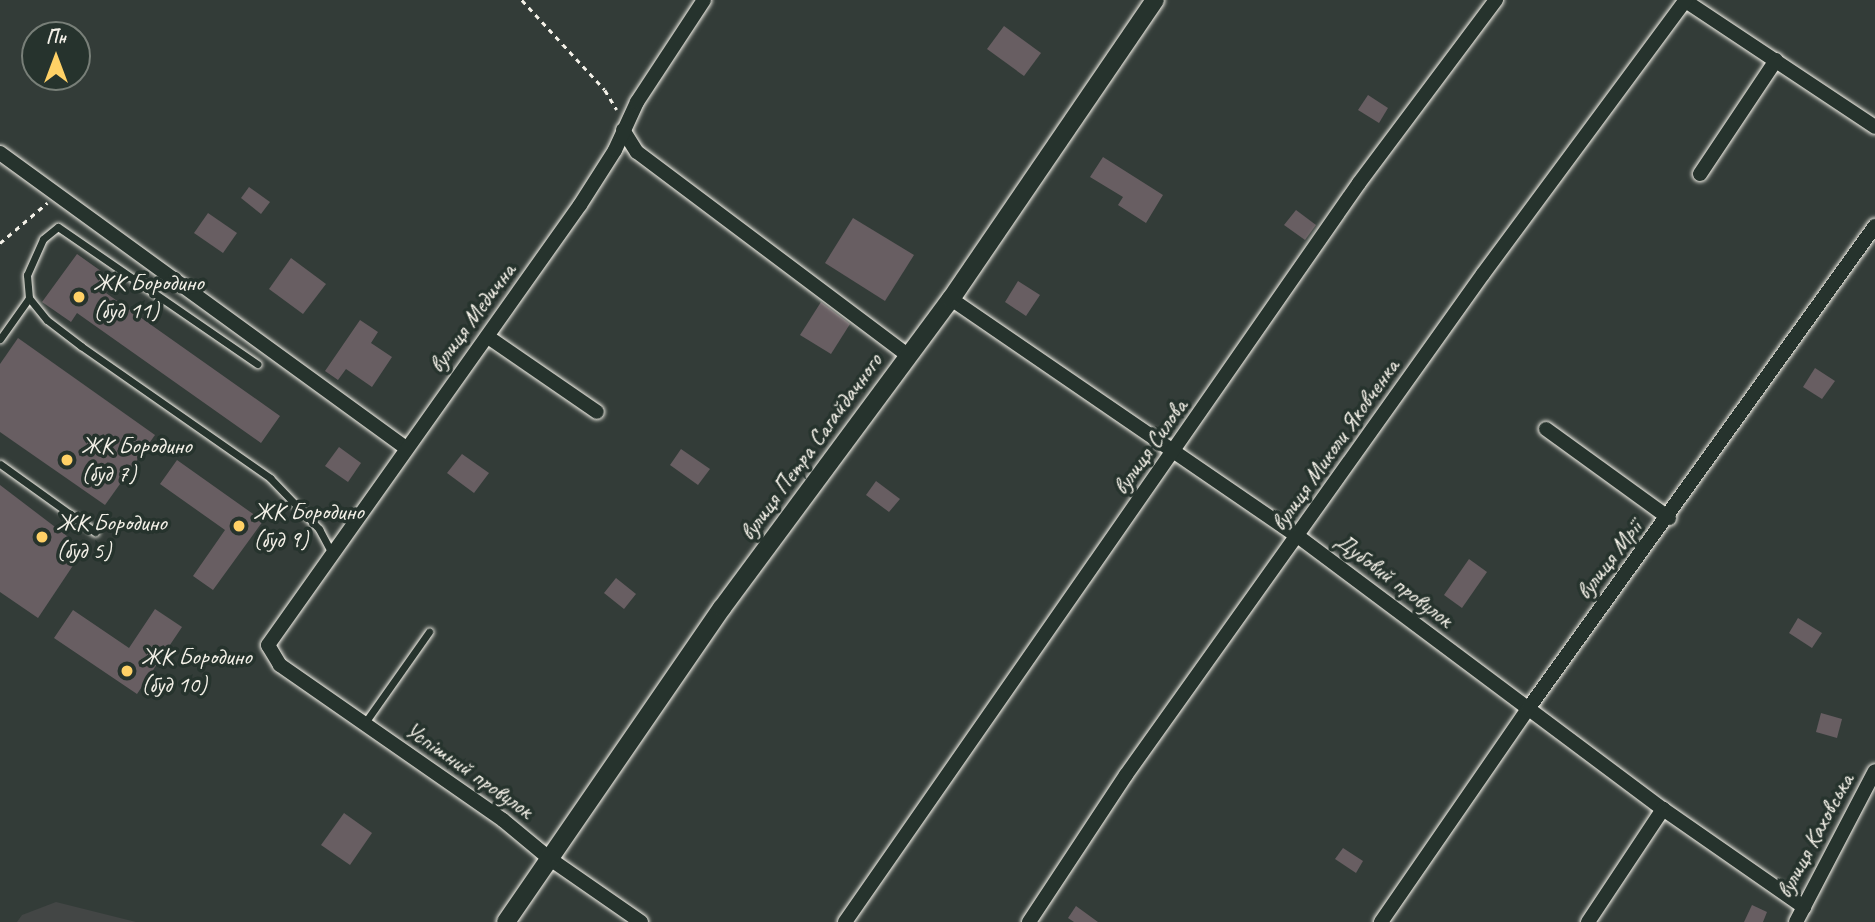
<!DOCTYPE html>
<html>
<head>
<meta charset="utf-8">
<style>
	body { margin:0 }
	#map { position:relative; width:1875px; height:922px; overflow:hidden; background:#333c38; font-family:Caveat,sans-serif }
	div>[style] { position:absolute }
	.built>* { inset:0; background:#434645 }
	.building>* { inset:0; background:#685e62 }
	.path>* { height:2.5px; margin-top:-1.25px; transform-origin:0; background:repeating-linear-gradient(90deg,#f4f1e8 0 5px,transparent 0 10px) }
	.roads { filter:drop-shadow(0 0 2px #f4f1e8) drop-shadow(0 0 2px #f4f1e8) }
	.service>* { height:7px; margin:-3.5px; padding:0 3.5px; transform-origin:3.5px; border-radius:3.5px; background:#26332d }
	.minor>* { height:14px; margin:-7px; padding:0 7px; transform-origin:7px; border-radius:7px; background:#26332d }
	.tertiary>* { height:18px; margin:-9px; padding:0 9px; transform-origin:9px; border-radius:9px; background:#26332d }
	.dots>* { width:19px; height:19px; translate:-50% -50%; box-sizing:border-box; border:4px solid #26332d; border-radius:50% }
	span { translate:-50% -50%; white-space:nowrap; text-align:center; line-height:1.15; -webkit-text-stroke:7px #26332d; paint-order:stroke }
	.poi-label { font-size:24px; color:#f4f1e8 }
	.left { translate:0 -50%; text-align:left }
	.street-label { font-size:24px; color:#f4f1e8 }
	.north { position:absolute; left:21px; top:21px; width:70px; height:70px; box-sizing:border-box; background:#26332d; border:2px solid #787f78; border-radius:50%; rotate:0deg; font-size:19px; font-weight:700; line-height:28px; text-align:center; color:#f4f1e8 }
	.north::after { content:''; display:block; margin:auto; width:24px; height:32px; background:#ffd166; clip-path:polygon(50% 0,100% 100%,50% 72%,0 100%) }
</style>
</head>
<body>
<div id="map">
	<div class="built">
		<i style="clip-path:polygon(56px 902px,136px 922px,17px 922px,22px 915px)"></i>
	</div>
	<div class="building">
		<i style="clip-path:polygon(1004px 26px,1041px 53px,1024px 76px,987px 49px)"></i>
		<i style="clip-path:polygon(1368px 95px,1388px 108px,1379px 123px,1358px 110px)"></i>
		<i style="clip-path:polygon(1103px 157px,1163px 195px,1146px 223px,1118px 205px,1123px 197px,1090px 177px)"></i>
		<i style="clip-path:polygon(249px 187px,270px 202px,261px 214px,241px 198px)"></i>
		<i style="clip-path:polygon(1296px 210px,1316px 225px,1305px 240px,1284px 225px)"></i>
		<i style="clip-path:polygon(208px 213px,237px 233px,223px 253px,194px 233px)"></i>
		<i style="clip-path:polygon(853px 218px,914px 255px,885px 301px,825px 263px)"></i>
		<i style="clip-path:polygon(77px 254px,115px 281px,106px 293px,280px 416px,261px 443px,77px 313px,71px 322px,42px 302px)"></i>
		<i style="clip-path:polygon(291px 258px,326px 284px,303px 314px,269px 289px)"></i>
		<i style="clip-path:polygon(1018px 281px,1040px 295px,1026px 316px,1005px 302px)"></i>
		<i style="clip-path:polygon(821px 302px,850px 324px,831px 354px,800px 335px)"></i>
		<i style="clip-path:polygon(360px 320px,378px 332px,371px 343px,392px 357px,372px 387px,346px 369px,338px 380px,325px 371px)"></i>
		<i style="clip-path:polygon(18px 338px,155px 435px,105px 505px,0 432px,0 364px)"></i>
		<i style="clip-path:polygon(1815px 368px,1835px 381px,1822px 399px,1803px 387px)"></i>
		<i style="clip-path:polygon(339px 447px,361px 463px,348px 482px,325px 466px)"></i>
		<i style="clip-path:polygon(681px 449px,710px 469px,698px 485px,670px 465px)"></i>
		<i style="clip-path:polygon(462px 454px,489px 473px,474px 493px,447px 473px)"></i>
		<i style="clip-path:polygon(177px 460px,263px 521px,213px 590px,193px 576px,225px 530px,160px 484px)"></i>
		<i style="clip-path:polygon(876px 481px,900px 499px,889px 512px,866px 495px)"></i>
		<i style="clip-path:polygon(0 485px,84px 549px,38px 618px,0 592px)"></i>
		<i style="clip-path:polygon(1469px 559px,1487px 572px,1462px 608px,1444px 595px)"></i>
		<i style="clip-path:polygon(616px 578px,636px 594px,624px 609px,604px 593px)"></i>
		<i style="clip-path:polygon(155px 609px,182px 627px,137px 694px,54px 638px,73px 610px,129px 648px)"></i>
		<i style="clip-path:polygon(1798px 618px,1822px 633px,1812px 648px,1789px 633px)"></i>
		<i style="clip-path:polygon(1821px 713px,1842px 719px,1837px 738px,1816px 732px)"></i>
		<i style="clip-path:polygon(344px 813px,372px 833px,350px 865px,321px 845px)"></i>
		<i style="clip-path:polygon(1343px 848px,1363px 861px,1356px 873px,1335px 859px)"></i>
		<i style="clip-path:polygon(1752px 905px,1767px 912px,1763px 922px,1744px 922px)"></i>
		<i style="clip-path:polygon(1076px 906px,1098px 922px,1074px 922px,1068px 918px)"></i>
	</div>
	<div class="path">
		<i style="left:522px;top:0;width:122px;rotate:47.3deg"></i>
		<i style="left:605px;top:90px;width:23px;rotate:59deg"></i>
		<i style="left:0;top:243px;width:62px;rotate:-40.4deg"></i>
	</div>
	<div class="roads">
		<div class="service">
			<i style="left:29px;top:298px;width:28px;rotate:51deg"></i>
			<i style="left:47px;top:320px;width:43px;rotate:37.4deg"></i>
			<i style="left:81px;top:346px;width:231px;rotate:34.9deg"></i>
			<i style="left:270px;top:478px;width:71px;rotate:46.1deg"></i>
			<i style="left:319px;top:529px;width:26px;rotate:62deg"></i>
			<i style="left:0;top:339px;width:50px;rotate:-54.7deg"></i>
			<i style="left:29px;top:298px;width:23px;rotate:-95deg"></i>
			<i style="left:27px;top:275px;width:39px;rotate:-66deg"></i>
			<i style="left:43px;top:239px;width:19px;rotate:-39deg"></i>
			<i style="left:58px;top:227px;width:242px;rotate:34.5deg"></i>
			<i style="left:0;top:464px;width:117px;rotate:35.6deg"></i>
			<i style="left:364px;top:724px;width:113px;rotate:-54.8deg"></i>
		</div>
		<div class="minor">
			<i style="left:1684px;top:0;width:229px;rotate:33.6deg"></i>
			<i style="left:623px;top:130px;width:26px;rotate:58deg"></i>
			<i style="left:637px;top:152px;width:340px;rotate:36.9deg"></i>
			<i style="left:0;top:153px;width:502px;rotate:36deg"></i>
			<i style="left:1700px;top:174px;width:137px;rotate:-56.3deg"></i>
			<i style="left:951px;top:299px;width:422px;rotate:34.4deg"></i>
			<i style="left:1299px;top:537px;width:454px;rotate:36.8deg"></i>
			<i style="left:1663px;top:809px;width:172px;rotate:34.8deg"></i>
			<i style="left:488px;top:337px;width:132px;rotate:34.5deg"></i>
			<i style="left:1546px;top:429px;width:152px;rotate:35.9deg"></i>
			<i style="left:641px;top:922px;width:111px;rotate:-145.3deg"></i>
			<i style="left:550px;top:859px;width:61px;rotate:-140.3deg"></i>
			<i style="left:503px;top:820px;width:272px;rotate:-145.2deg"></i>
			<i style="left:280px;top:665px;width:23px;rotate:-121deg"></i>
			<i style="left:268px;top:645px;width:539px;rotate:-54.66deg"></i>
			<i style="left:580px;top:205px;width:65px;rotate:-57.5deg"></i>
			<i style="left:615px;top:150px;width:53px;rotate:-65.4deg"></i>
			<i style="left:637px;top:102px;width:122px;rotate:-56.7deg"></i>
			<i style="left:845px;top:922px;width:900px;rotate:-55.18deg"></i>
			<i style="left:1359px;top:183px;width:229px;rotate:-53.2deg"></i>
			<i style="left:1029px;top:922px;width:176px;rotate:-56.6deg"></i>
			<i style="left:1126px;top:775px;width:615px;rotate:-54.53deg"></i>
			<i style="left:1483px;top:274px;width:341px;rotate:-53.5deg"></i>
			<i style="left:1381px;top:922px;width:259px;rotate:-55.4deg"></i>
			<i style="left:1528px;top:709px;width:595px;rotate:-54.31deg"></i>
			<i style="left:1588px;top:922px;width:136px;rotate:-56.4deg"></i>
			<i style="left:1796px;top:922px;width:170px;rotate:-62.4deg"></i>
		</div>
		<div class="tertiary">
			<i style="left:506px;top:922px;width:381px;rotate:-55.5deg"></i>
			<i style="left:722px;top:608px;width:385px;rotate:-53.5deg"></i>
			<i style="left:951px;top:299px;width:362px;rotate:-55.7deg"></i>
		</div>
	</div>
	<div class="dots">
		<i style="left:79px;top:297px;background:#ffd166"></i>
		<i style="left:67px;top:460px;background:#ffd166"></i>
		<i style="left:239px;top:526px;background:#ffd166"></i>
		<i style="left:42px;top:537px;background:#ffd166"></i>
		<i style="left:127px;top:671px;background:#ffd166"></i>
	</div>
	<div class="poi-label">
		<span class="left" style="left:93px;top:297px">ЖК Бородино<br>(буд 11)</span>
		<span class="left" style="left:81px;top:460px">ЖК Бородино<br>(буд 7)</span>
		<span class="left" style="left:253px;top:526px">ЖК Бородино<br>(буд 9)</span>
		<span class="left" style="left:56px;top:537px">ЖК Бородино<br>(буд 5)</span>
		<span class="left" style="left:141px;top:671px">ЖК Бородино<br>(буд 10)</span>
	</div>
	<div class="street-label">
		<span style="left:472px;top:318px;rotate:-54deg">вулиця Медична</span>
		<span style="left:1335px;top:445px;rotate:-55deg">вулиця Миколи Яковченка</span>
		<span style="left:811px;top:447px;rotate:-54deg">вулиця Петра Сагайдачного</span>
		<span style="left:1150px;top:447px;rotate:-55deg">вулиця Силова</span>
		<span style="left:1609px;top:560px;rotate:-53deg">вулиця Мрії</span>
		<span style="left:1394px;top:580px;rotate:37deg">Дубовий провулок</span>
		<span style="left:469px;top:770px;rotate:35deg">Успішний провулок</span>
		<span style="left:1815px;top:836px;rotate:-62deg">вулиця Каховська</span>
	</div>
	<div class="north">Пн</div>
</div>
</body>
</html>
